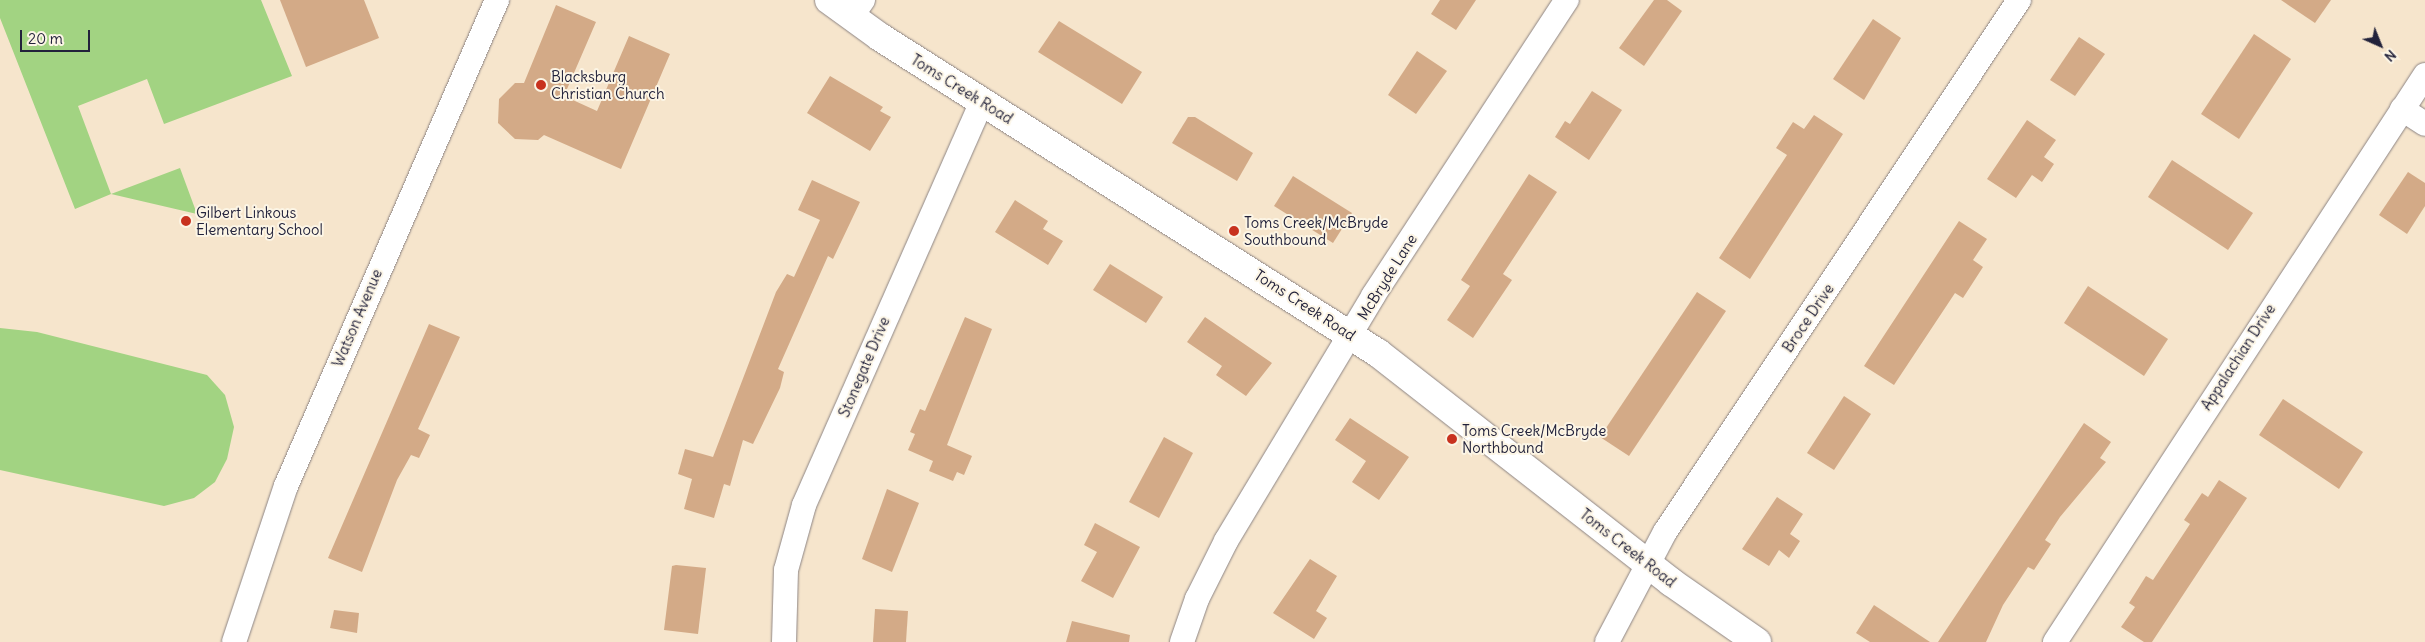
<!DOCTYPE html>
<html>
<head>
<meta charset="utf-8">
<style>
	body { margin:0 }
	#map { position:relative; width:2425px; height:642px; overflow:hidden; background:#f6e5cc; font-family:Delius,sans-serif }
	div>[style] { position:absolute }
	.green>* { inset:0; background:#a2d382 }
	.building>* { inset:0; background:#d3aa87 }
	.roads { filter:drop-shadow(0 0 1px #8c8484) drop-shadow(0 0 1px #8c8484) }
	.minor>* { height:24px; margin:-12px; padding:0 12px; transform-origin:12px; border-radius:12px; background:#fff }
	.major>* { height:28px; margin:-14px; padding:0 14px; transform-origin:14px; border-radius:14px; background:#fff }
	.dots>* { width:14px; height:14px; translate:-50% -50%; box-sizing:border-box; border:2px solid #fcf5e5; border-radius:50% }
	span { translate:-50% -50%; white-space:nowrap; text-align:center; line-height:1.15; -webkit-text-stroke:4px #fcf5e5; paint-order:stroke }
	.poi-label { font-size:15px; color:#22223b }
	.left { translate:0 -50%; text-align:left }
	.street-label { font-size:15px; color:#22223b }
	.north { position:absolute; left:2355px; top:20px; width:50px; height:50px; -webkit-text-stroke:4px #fcf5e5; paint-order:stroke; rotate:136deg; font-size:14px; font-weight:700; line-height:20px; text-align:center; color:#22223b }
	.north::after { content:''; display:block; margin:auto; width:18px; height:22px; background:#22223b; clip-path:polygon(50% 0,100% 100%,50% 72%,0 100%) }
	.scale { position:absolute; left:20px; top:30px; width:70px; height:22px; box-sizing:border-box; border:2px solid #22223b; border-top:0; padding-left:6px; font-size:15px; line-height:18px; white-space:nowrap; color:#22223b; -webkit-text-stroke:4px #fcf5e5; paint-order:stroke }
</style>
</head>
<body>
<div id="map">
	<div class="green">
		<i style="clip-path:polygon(0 0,261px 0,292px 76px,164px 124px,147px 79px,78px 106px,111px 194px,180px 168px,197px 214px,111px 194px,75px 209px,0 18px)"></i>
		<i style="clip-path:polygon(0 328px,37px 332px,207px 375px,225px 395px,234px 427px,227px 459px,215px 482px,194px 498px,164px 506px,0 470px)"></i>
	</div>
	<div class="building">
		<i style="clip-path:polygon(280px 0,364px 0,379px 38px,306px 67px)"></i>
		<i style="clip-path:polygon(1440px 0,1476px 0,1456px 30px,1431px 14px)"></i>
		<i style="clip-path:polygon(1654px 0,1667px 0,1682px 11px,1644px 66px,1619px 48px)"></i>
		<i style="clip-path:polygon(2281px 0,2331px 0,2315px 23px)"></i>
		<i style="clip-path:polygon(556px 5px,596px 22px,564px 96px,597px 111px,629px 36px,670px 54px,621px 169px,544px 135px,538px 140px,515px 139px,498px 123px,499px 99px,515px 83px,524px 83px)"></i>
		<i style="clip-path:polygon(1873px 19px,1901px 38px,1864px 100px,1833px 79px)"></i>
		<i style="clip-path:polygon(1059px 21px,1142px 72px,1122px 104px,1038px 52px)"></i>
		<i style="clip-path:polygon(2254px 34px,2291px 59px,2239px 139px,2201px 114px)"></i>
		<i style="clip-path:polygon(2079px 37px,2105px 54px,2075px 96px,2050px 80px)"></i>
		<i style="clip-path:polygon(1417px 51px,1447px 71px,1416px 114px,1388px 95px)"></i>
		<i style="clip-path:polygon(830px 76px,883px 107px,880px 111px,891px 117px,870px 151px,807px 113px)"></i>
		<i style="clip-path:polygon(1592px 91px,1622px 110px,1589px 160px,1555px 137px,1565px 121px,1570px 124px)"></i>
		<i style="clip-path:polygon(1814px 115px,1843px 134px,1750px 279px,1719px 258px,1787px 155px,1776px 148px,1793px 122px,1804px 129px)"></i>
		<i style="clip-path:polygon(1188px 117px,1195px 117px,1253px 153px,1237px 181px,1172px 143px)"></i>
		<i style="clip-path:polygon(2027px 120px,2056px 140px,2044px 157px,2054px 164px,2042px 182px,2032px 175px,2016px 198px,1987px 179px)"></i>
		<i style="clip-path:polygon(2172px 160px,2253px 213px,2228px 250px,2148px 197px)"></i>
		<i style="clip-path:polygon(2408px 172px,2425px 183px,2425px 206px,2407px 234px,2379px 215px)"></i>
		<i style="clip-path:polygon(1529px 174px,1557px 192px,1503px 274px,1512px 280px,1473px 338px,1447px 320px,1470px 286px,1461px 280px)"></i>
		<i style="clip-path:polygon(1293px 176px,1352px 213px,1333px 243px,1274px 206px)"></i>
		<i style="clip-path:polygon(812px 180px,860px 202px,833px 259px,828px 256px,778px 369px,784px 372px,780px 388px,753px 444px,743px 440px,730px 486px,724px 484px,714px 518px,684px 509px,692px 479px,678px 474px,685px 449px,713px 457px,776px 292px,787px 274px,794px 277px,820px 220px,798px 210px)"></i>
		<i style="clip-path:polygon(1015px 200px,1048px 221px,1043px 229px,1063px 241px,1048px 265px,995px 232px)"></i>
		<i style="clip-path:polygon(1959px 221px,1987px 239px,1973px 260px,1983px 267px,1963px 298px,1955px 293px,1894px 385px,1864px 366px)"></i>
		<i style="clip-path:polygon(1110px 264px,1163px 297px,1146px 323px,1093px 290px)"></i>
		<i style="clip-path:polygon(2088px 286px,2168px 339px,2144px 376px,2064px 323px)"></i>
		<i style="clip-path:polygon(1697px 292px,1726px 311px,1629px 456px,1600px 437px)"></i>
		<i style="clip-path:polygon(965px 317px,992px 329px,947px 445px,972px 456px,964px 475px,957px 472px,953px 481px,929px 471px,933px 461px,908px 450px,915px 434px,910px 432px,920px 409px,925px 411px)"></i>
		<i style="clip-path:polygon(1205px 317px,1272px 363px,1246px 396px,1216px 375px,1222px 366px,1187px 342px)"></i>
		<i style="clip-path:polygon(429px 324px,460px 337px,418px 429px,430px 435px,419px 458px,411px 455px,397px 480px,362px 572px,328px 558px)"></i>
		<i style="clip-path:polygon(1844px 396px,1871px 414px,1834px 470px,1807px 453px)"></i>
		<i style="clip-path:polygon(2283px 399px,2363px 452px,2339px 489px,2259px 435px)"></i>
		<i style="clip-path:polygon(1350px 418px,1409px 457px,1379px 500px,1352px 482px,1366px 461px,1335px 440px)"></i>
		<i style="clip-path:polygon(2084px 423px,2111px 442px,2100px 458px,2106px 462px,2060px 517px,2045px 540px,2051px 544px,2034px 570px,2028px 567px,2003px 605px,1986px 642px,1938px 642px)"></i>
		<i style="clip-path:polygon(1164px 437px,1193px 453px,1159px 518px,1129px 502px)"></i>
		<i style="clip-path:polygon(2219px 480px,2247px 498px,2152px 642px,2144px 642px,2121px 627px,2135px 607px,2129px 603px,2146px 576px,2153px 580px,2190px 524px,2184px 520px,2202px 493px,2208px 497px)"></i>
		<i style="clip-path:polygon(887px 489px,919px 503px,892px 572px,862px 559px)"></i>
		<i style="clip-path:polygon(1777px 497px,1803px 514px,1790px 534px,1800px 541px,1789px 558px,1779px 550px,1769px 566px,1742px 549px)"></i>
		<i style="clip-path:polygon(1095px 523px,1140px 547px,1113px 598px,1081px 581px,1097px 552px,1084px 545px)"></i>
		<i style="clip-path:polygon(1310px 559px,1337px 576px,1316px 611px,1327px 618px,1314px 639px,1273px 613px)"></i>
		<i style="clip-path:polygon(676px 565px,706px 568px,698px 634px,664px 630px,672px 566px)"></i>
		<i style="clip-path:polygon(1874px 605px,1930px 642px,1870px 642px,1856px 633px)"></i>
		<i style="clip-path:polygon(875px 609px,908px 611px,906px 642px,873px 642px)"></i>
		<i style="clip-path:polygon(334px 610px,359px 613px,357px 633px,330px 628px)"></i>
		<i style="clip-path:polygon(1072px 621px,1130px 635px,1129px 642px,1066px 642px)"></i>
	</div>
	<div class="roads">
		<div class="minor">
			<i style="left:851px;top:17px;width:21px;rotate:-55deg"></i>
			<i style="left:2402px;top:109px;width:27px;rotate:33deg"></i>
			<i style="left:234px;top:642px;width:164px;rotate:-71.6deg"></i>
			<i style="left:286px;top:486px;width:530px;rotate:-66.53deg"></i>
			<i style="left:784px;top:642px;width:72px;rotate:-88.4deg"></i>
			<i style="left:786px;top:570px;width:67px;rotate:-74.5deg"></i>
			<i style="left:804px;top:505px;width:441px;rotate:-66.2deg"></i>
			<i style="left:1182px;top:642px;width:46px;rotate:-70.8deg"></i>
			<i style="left:1197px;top:599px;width:65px;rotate:-63.4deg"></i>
			<i style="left:1226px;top:541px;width:286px;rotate:-59deg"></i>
			<i style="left:1373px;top:296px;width:354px;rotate:-56.8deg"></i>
			<i style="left:1607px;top:642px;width:124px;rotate:-62.2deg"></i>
			<i style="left:1665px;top:532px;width:639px;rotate:-56.36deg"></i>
			<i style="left:2055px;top:642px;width:677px;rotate:-56.87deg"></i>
		</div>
		<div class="major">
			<i style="left:829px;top:0;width:63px;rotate:36deg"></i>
			<i style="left:880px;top:37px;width:590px;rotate:32.4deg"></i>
			<i style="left:1378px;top:353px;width:372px;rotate:38deg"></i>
			<i style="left:1671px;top:582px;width:105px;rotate:34.9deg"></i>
		</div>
	</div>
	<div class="dots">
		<i style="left:541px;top:85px;background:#c8321e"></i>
		<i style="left:186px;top:221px;background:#c8321e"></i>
		<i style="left:1234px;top:231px;background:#c8321e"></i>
		<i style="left:1452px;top:439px;background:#c8321e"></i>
	</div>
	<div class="poi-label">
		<span class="left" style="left:551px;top:85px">Blacksburg<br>Christian Church</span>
		<span class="left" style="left:196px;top:221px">Gilbert Linkous<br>Elementary School</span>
		<span class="left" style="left:1244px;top:231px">Toms Creek/McBryde<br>Southbound</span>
		<span class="left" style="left:1462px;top:439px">Toms Creek/McBryde<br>Northbound</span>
	</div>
	<div class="street-label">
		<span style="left:962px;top:89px;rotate:32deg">Toms Creek Road</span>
		<span style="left:1387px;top:277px;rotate:-58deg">McBryde Lane</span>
		<span style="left:1305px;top:305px;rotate:33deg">Toms Creek Road</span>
		<span style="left:357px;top:318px;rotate:-67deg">Watson Avenue</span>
		<span style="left:1808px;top:318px;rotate:-56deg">Broce Drive</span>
		<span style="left:2238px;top:357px;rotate:-57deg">Appalachian Drive</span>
		<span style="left:864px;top:367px;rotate:-67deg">Stonegate Drive</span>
		<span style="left:1628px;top:548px;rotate:38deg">Toms Creek Road</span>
	</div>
	<div class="north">N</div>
	<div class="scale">20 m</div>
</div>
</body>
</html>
